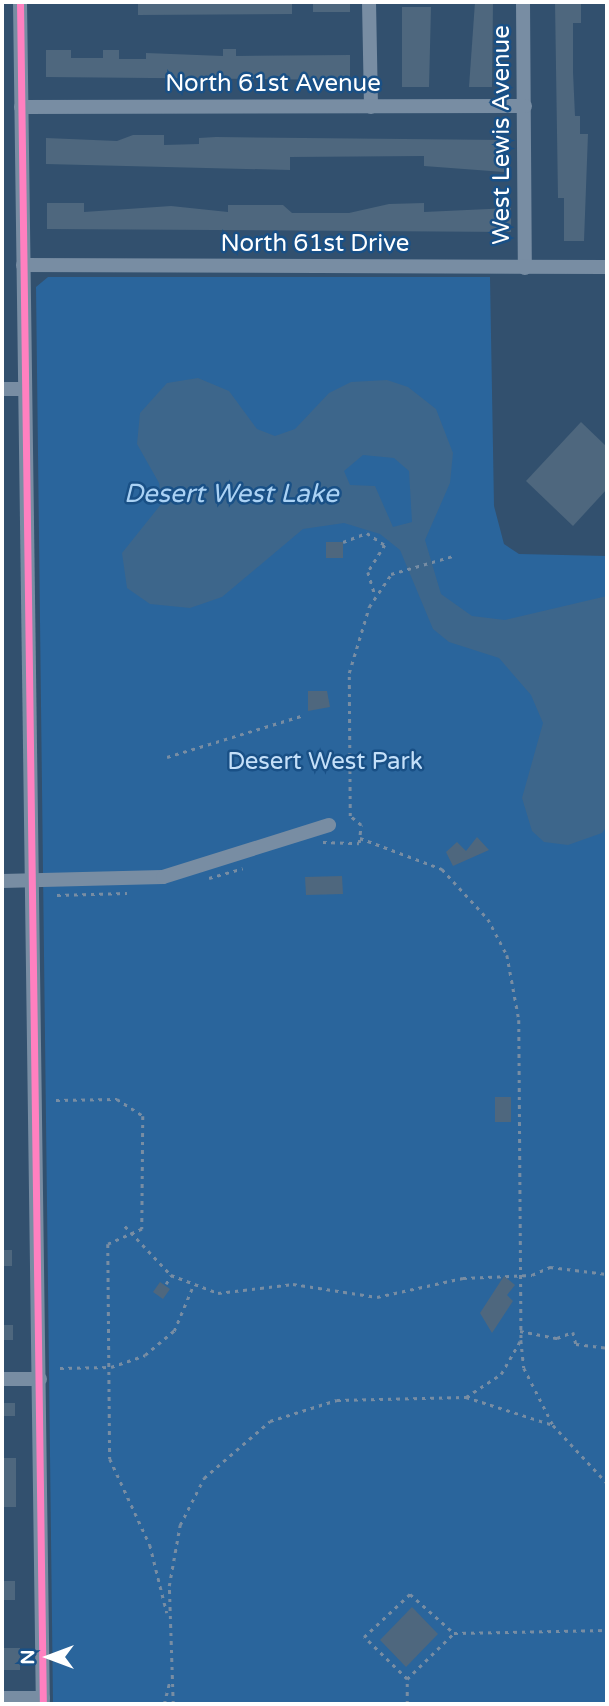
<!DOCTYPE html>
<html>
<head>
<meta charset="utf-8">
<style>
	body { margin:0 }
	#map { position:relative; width:609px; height:1706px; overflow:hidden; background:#32506e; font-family:"Varela Round",sans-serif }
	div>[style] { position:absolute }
	.green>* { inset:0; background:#2a659c }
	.water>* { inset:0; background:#3d668b }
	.building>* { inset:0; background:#4e677e }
	.path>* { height:2.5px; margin-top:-1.25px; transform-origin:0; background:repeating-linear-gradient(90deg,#788da3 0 3.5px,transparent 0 8.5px) }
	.minor>* { height:14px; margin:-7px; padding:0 7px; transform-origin:7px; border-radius:7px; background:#788da3 }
	.cycleway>* { height:7px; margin:-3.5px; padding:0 3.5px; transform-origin:3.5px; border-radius:3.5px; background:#ff80c0 }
	span { translate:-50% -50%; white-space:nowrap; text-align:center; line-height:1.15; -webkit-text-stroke:5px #195086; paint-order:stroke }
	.street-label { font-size:24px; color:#fff }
	.park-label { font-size:24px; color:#c5e0f9 }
	.water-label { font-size:26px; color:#abd2f4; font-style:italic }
	.frame { position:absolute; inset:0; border:4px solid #fff; pointer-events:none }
	.north { position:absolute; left:14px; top:1622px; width:70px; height:70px; -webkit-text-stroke:5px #195086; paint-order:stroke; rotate:270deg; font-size:19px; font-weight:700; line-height:28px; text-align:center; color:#fff }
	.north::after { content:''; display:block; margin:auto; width:24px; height:32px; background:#fff; clip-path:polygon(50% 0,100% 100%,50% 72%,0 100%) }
</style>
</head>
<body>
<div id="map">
	<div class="green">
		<i style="clip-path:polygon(48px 277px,490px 277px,494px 506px,504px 544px,519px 554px,607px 556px,607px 1704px,53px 1704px,36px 287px)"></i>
	</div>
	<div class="water">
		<i style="clip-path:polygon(evenodd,198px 378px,229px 391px,257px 429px,275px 436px,295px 429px,329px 393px,351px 382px,387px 380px,408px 387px,436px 409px,453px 453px,450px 483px,425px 540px,441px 594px,472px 616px,505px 620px,607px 596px,607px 826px,602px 833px,568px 845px,544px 842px,532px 831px,522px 798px,543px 723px,531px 695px,499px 658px,449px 642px,433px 629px,400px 550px,380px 534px,344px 523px,303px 529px,222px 597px,190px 608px,150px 604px,127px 588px,122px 553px,162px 503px,159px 483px,137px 444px,140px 413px,167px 383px,198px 378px,363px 455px,394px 458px,409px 471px,412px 522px,393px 527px,375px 486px,350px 485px,344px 471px,363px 455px)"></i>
	</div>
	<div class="building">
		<i style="clip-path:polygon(138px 2px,292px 2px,292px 14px,138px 15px)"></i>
		<i style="clip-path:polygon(313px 2px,350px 2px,350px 12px,313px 12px)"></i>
		<i style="clip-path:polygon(475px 2px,493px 2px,492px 87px,469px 87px)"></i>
		<i style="clip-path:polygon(555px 2px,581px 2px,581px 23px,573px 23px,573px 72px,575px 116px,580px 116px,580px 134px,588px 134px,584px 241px,564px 241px,564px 198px,558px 198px)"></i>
		<i style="clip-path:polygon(402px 7px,431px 7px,429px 87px,402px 87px)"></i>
		<i style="clip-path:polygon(223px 49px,236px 49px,236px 56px,350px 55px,350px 80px,46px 77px,46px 50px,71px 50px,71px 58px,103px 58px,103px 50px,119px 50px,119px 59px,146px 59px,146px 53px,223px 56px)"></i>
		<i style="clip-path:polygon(133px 135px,164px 135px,164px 145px,199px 144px,199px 138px,216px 137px,504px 140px,504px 172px,424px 166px,424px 156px,290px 157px,290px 170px,46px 164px,46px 138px,117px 141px)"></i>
		<i style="clip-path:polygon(47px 203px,84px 203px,84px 212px,171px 206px,228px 212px,228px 205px,283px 205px,292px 213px,349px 213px,389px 204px,424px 203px,424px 212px,511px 208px,511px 232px,47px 229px)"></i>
		<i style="clip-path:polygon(581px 422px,607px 447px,607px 489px,573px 526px,526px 481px)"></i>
		<i style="clip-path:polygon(326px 542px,343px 542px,343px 558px,326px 558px)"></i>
		<i style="clip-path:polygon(308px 691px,327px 691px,330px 707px,308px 711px)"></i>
		<i style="clip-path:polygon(477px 837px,489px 850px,453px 866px,446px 852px,457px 842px,466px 851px)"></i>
		<i style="clip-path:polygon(342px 876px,343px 894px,306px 895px,305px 877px)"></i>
		<i style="clip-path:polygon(495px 1097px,511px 1097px,511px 1122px,495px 1122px)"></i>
		<i style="clip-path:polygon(2px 1250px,12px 1250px,12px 1266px,2px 1266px)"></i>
		<i style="clip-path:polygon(504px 1276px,515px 1285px,507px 1295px,513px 1301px,492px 1333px,480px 1313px)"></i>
		<i style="clip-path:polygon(160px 1282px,170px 1289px,163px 1299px,153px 1292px)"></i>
		<i style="clip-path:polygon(2px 1325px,13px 1325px,13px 1340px,2px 1340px)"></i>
		<i style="clip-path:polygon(2px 1403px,15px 1403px,15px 1416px,2px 1416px)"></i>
		<i style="clip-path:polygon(2px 1458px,16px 1458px,16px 1507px,2px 1507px)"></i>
		<i style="clip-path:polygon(2px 1581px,15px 1581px,15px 1600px,2px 1600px)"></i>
		<i style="clip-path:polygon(412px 1607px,438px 1634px,406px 1667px,380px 1640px)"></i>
		<i style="clip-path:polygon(2px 1648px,20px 1648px,20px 1670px,2px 1670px)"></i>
	</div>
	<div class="path">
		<i style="left:343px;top:542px;width:26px;rotate:-21deg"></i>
		<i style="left:367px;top:533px;width:22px;rotate:34deg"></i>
		<i style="left:385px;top:545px;width:32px;rotate:122deg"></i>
		<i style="left:368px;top:572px;width:24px;rotate:73deg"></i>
		<i style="left:167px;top:757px;width:140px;rotate:-17deg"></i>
		<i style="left:360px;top:838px;width:88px;rotate:20.7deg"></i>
		<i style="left:442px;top:869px;width:68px;rotate:47.4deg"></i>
		<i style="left:488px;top:919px;width:41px;rotate:62.2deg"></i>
		<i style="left:507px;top:955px;width:66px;rotate:79.5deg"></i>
		<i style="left:519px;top:1020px;width:320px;rotate:89.6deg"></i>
		<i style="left:521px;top:1340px;width:28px;rotate:84deg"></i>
		<i style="left:524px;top:1368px;width:64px;rotate:63deg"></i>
		<i style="left:323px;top:842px;width:36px;rotate:2deg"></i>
		<i style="left:359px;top:843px;width:18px;rotate:-84deg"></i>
		<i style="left:361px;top:825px;width:14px;rotate:-141deg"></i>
		<i style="left:350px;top:816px;width:143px;rotate:-90.4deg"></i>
		<i style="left:349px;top:673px;width:69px;rotate:-73.1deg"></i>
		<i style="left:369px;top:607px;width:40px;rotate:-56deg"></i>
		<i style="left:391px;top:574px;width:65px;rotate:-16.2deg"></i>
		<i style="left:209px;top:878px;width:35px;rotate:-16deg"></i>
		<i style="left:57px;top:895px;width:70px;rotate:-1.6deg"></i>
		<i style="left:56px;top:1100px;width:61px;rotate:-0.9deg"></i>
		<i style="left:117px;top:1099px;width:31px;rotate:33deg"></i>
		<i style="left:143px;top:1116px;width:113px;rotate:90.5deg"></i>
		<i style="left:142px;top:1229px;width:37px;rotate:156deg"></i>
		<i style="left:108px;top:1244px;width:215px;rotate:89.5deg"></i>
		<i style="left:110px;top:1459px;width:95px;rotate:65.1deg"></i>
		<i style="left:150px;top:1545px;width:70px;rotate:76deg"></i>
		<i style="left:125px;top:1226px;width:67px;rotate:46.8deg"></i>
		<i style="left:171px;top:1275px;width:50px;rotate:21deg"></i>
		<i style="left:218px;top:1293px;width:76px;rotate:-6.8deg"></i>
		<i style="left:293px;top:1284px;width:85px;rotate:8.8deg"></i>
		<i style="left:377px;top:1297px;width:88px;rotate:-12.5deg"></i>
		<i style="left:463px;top:1278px;width:69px;rotate:-2.5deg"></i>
		<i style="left:532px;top:1275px;width:20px;rotate:-24deg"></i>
		<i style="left:550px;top:1267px;width:57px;rotate:7deg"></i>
		<i style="left:166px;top:1284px;width:10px;rotate:-61deg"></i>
		<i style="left:520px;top:1331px;width:38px;rotate:11deg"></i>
		<i style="left:557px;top:1338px;width:17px;rotate:-21deg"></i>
		<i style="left:573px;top:1332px;width:12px;rotate:76deg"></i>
		<i style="left:576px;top:1344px;width:31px;rotate:7deg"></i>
		<i style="left:60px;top:1368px;width:51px;rotate:-1.1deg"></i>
		<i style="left:111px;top:1367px;width:36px;rotate:-19deg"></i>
		<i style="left:145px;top:1355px;width:38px;rotate:-40deg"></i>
		<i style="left:174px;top:1331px;width:49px;rotate:-67.1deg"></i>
		<i style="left:466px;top:1397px;width:42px;rotate:-33.3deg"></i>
		<i style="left:501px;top:1374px;width:38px;rotate:-60deg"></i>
		<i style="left:407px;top:1679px;width:66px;rotate:-44.4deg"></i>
		<i style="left:164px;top:1704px;width:21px;rotate:-76deg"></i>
		<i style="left:173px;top:1704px;width:118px;rotate:-91.9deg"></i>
		<i style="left:169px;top:1586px;width:62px;rotate:-79.8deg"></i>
		<i style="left:180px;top:1525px;width:53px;rotate:-62.9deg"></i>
		<i style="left:204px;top:1478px;width:87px;rotate:-40.8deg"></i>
		<i style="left:270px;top:1421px;width:70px;rotate:-17.4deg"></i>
		<i style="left:337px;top:1400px;width:129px;rotate:-1.3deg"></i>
		<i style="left:466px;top:1397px;width:91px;rotate:17.8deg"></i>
		<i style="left:553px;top:1425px;width:79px;rotate:47deg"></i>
		<i style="left:407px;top:1704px;width:25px;rotate:-90deg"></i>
		<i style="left:407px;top:1679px;width:60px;rotate:-135.7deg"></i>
		<i style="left:364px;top:1637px;width:63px;rotate:-43.1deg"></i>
		<i style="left:410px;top:1594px;width:59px;rotate:41.6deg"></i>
		<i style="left:454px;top:1633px;width:153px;rotate:-1.1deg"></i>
	</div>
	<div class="minor">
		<i style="left:20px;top:2px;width:1702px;rotate:89.23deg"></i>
		<i style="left:369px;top:2px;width:105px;rotate:88.9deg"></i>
		<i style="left:523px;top:2px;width:266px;rotate:89.6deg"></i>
		<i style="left:21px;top:107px;width:504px;rotate:-0.11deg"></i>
		<i style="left:23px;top:265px;width:584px;rotate:0.2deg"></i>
		<i style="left:2px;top:389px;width:23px"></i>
		<i style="left:2px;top:881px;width:161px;rotate:-1.4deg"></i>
		<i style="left:163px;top:877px;width:174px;rotate:-17.4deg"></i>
		<i style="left:2px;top:1379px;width:38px"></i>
		<i style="left:2px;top:1698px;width:41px"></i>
	</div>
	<div class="cycleway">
		<i style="left:20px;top:2px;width:1702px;rotate:89.23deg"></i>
	</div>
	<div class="street-label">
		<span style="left:273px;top:84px">North 61st Avenue</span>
		<span style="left:502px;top:135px;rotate:-90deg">West Lewis Avenue</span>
		<span style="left:315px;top:244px">North 61st Drive</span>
	</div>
	<div class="park-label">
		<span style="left:325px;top:762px">Desert West Park</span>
	</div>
	<div class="water-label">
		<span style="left:231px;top:494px">Desert West Lake</span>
	</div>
	<div class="frame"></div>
	<div class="north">N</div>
</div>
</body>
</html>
